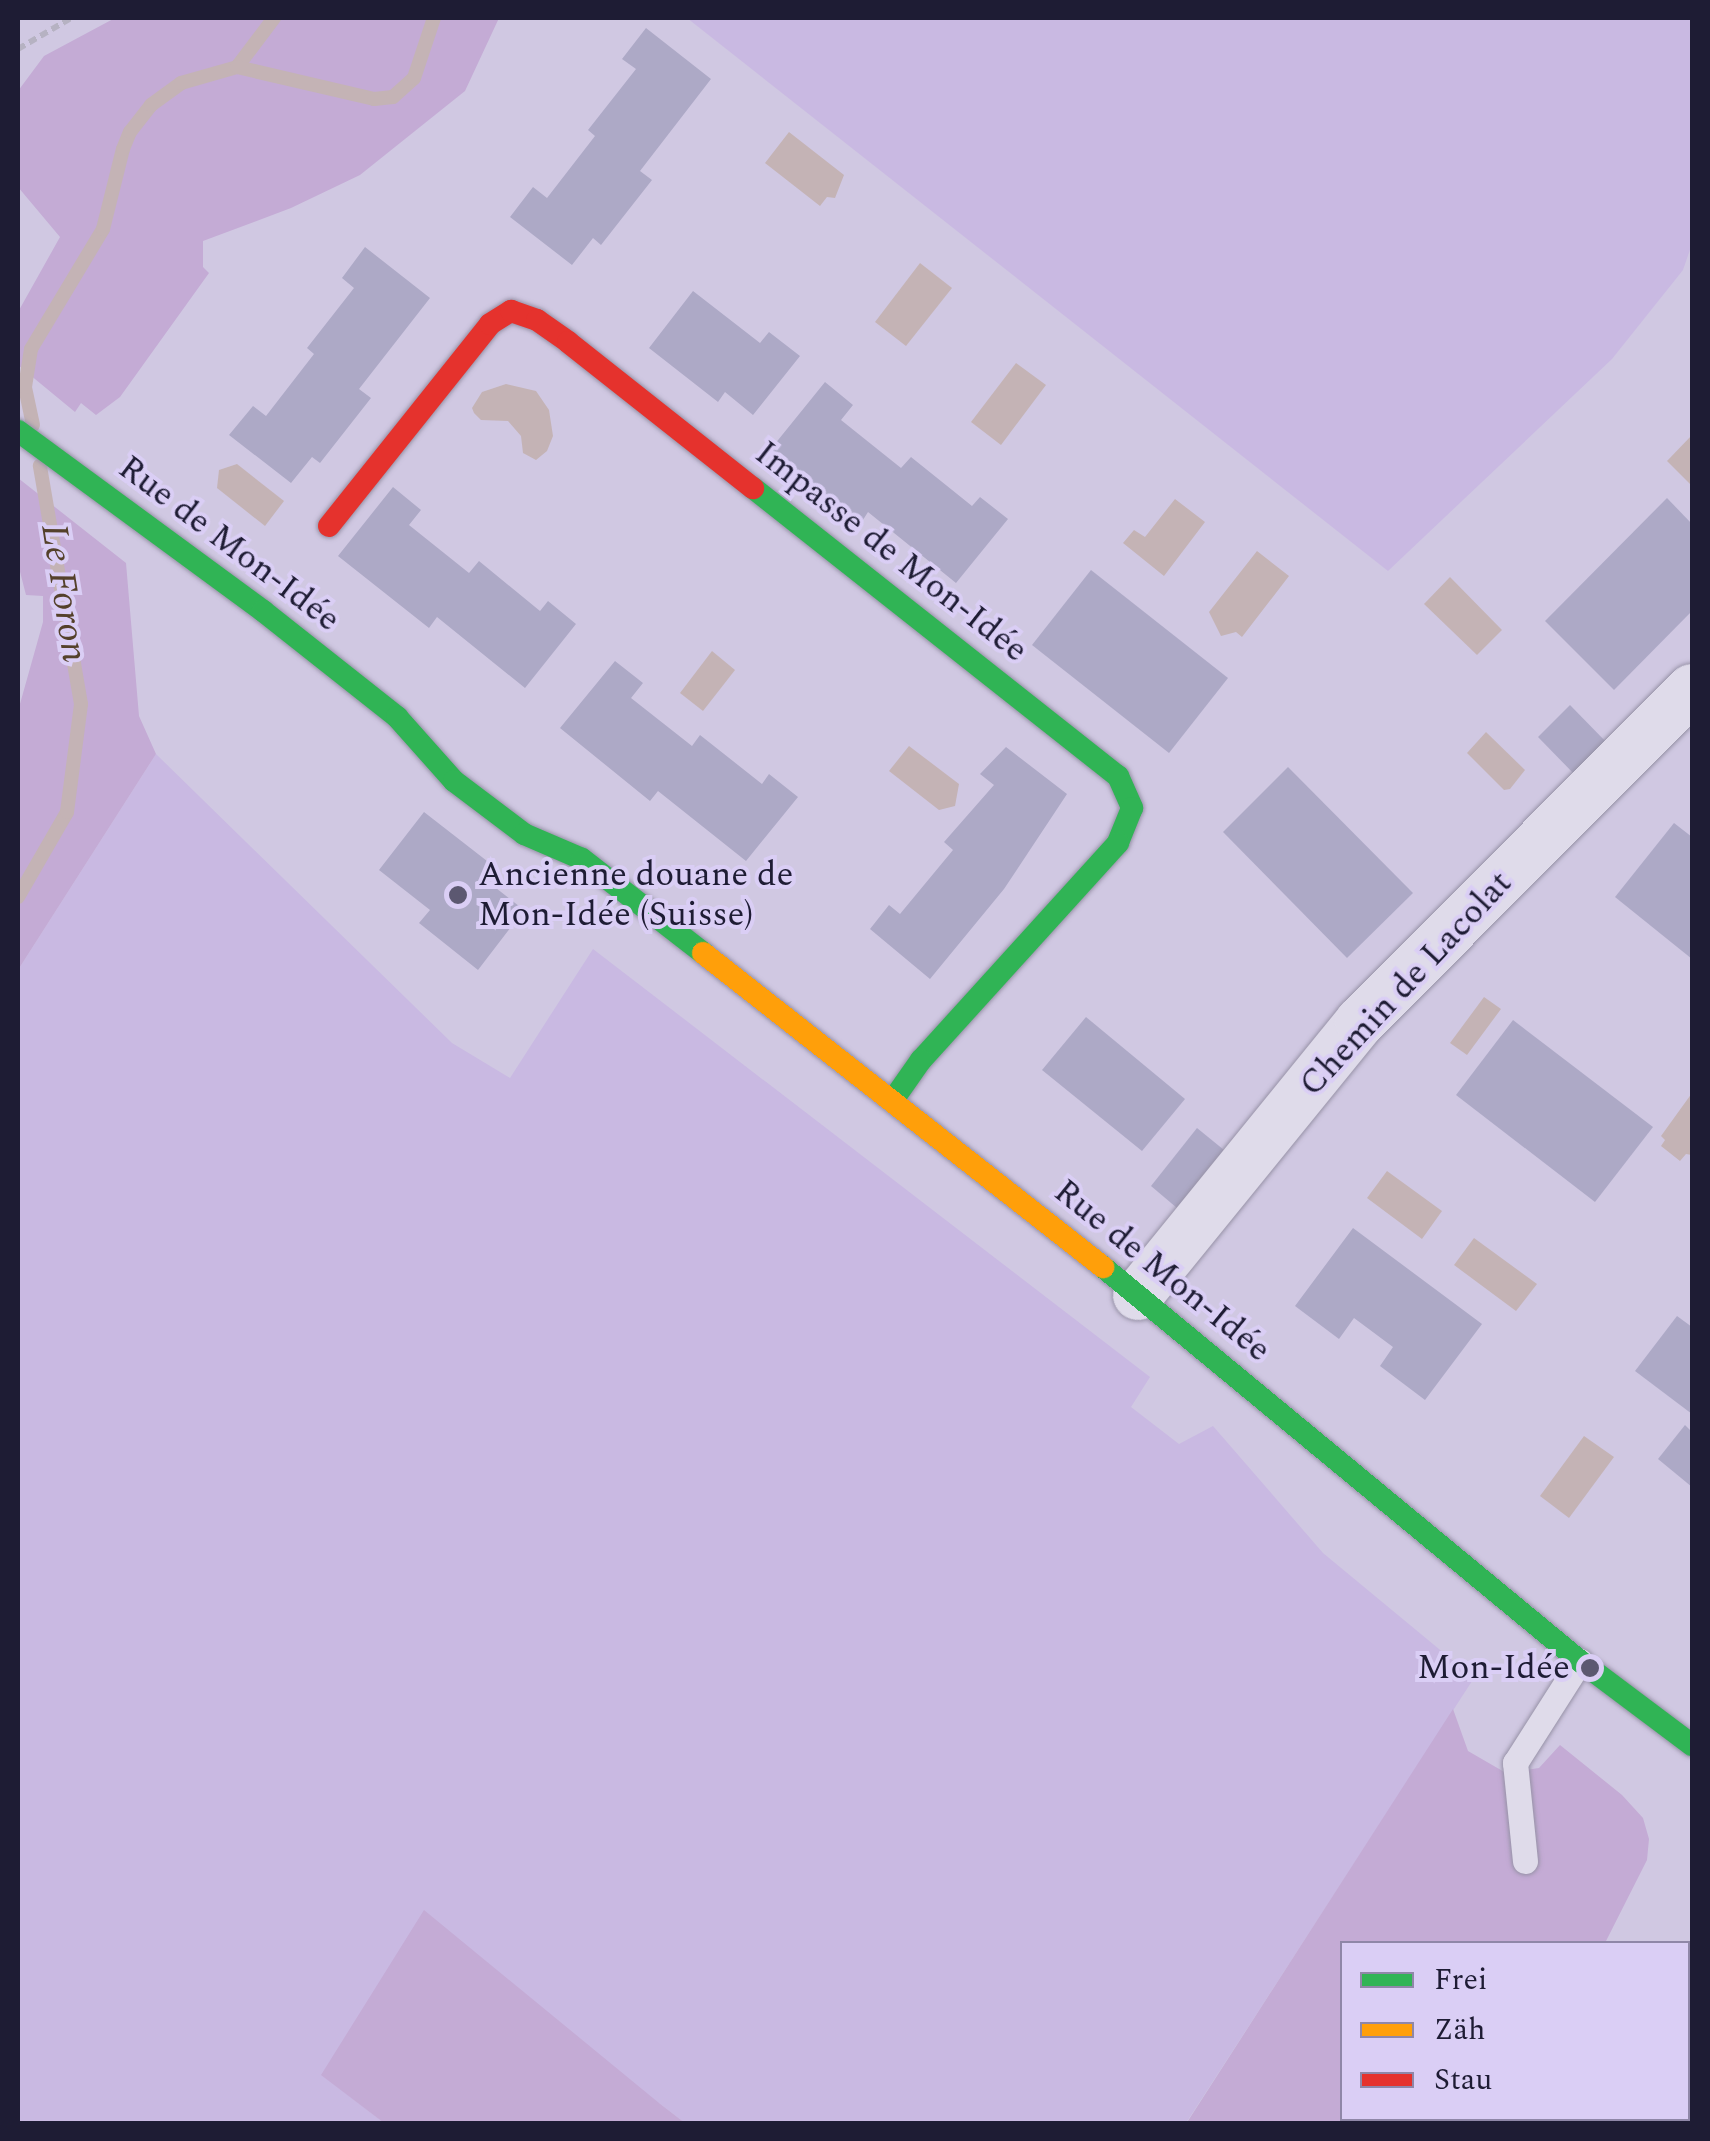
<!DOCTYPE html>
<html>
<head>
<meta charset="utf-8">
<style>
	body { margin:0 }
	#map { position:relative; width:1710px; height:2141px; overflow:hidden; background:#d0c8e2; font-family:Spectral,serif }
	div>[style] { position:absolute }
	.farmland>* { inset:0; background:#c9b9e2 }
	.green>* { inset:0; background:#c4abd5 }
	.water>* { inset:0; background:#c4b3b5 }
	.stream>* { height:14px; margin:-7px; padding:0 7px; transform-origin:7px; border-radius:7px; background:#c4b3b5 }
	.building>* { inset:0; background:#ada9c6 }
	.path>* { height:6px; margin-top:-3px; transform-origin:0; background:repeating-linear-gradient(90deg,#b6b2c2 0 8px,transparent 0 13px) }
	.roads { filter:drop-shadow(0 0 2px #9792a7) drop-shadow(0 0 2px #9792a7) }
	.lane>* { height:25px; margin:-12.5px; padding:0 12.5px; transform-origin:12.5px; border-radius:12.5px; background:#dfdbea }
	.street>* { height:50px; margin:-25px; padding:0 25px; transform-origin:25px; border-radius:25px; background:#dfdbea }
	.fast>* { height:22px; margin:-11px; padding:0 11px; transform-origin:11px; border-radius:11px; background:#30b455 }
	.slow>* { height:22px; margin:-11px; padding:0 11px; transform-origin:11px; border-radius:11px; background:#ff9f0a }
	.jam>* { height:22px; margin:-11px; padding:0 11px; transform-origin:11px; border-radius:11px; background:#e5322d }
	.dots>* { width:28px; height:28px; translate:-50% -50%; box-sizing:border-box; border:5px solid #dacef5; border-radius:50% }
	span { translate:-50% -50%; white-space:nowrap; text-align:center; line-height:1.15; -webkit-text-stroke:8px #dacef5; paint-order:stroke }
	.street-label { font-size:35px; color:#1e1c34 }
	.poi-label { font-size:35px; color:#1e1c34 }
	.left { translate:0 -50%; text-align:left }
	.right { translate:-100% -50%; text-align:right }
	.water-label { font-size:38px; color:#54412b; font-style:italic }
	.frame { position:absolute; inset:0; border:20px solid #1e1c34; pointer-events:none }
	.legend { position:absolute; left:1340px; top:1941px; width:350px; height:180px; box-sizing:border-box; background:#dacef5; border:2px solid #8f87a8; margin:0; padding:12px 18px; list-style:none; font-size:30px; color:#1e1c34 }
	.legend li { display:flex; align-items:center; gap:20px; height:50px }
	.legend b { width:50px; border:2px solid #8f87a8 }
</style>
</head>
<body>
<div id="map">
	<div class="farmland">
		<i style="clip-path:polygon(687px 18px,1692px 18px,1692px 244px,1683px 270px,1612px 359px,1388px 571px)"></i>
		<i style="clip-path:polygon(156px 754px,452px 1043px,510px 1078px,593px 949px,1150px 1377px,1131px 1407px,1179px 1444px,1213px 1426px,1323px 1553px,1474px 1678px,1186px 2123px,685px 2123px,659px 2103px,322px 2075px,384px 2123px,18px 2124px,18px 970px)"></i>
	</div>
	<div class="green">
		<i style="clip-path:polygon(115px 18px,499px 18px,465px 91px,360px 175px,291px 208px,203px 241px,203px 267px,209px 273px,120px 397px,96px 415px,81px 403px,75px 412px,18px 365px,18px 312px,60px 237px,18px 187px,18px 91px,44px 56px)"></i>
		<i style="clip-path:polygon(18px 478px,126px 563px,139px 716px,156px 754px,18px 970px,18px 711px,43px 622px,43px 596px,26px 595px,18px 564px)"></i>
		<i style="clip-path:polygon(1453px 1709px,1468px 1751px,1506px 1773px,1539px 1768px,1560px 1745px,1622px 1795px,1643px 1818px,1649px 1839px,1647px 1860px,1605px 1943px,1342px 1944px,1342px 2118px,1500px 2119px,1497px 2123px,1186px 2124px)"></i>
		<i style="clip-path:polygon(424px 1910px,659px 2103px,685px 2123px,384px 2123px,321px 2075px)"></i>
	</div>
	<div class="water">
		<i style="clip-path:polygon(789px 132px,844px 175px,835px 198px,827px 197px,820px 206px,765px 163px)"></i>
		<i style="clip-path:polygon(920px 263px,952px 288px,906px 346px,875px 322px)"></i>
		<i style="clip-path:polygon(1016px 363px,1046px 385px,1001px 445px,971px 422px)"></i>
		<i style="clip-path:polygon(506px 384px,536px 391px,549px 410px,553px 436px,547px 451px,536px 460px,523px 453px,521px 436px,508px 421px,481px 420px,474px 413px,472px 408px,482px 392px)"></i>
		<i style="clip-path:polygon(1692px 435px,1692px 486px,1667px 461px)"></i>
		<i style="clip-path:polygon(237px 464px,284px 501px,265px 526px,217px 488px,219px 470px)"></i>
		<i style="clip-path:polygon(1175px 499px,1205px 522px,1164px 576px,1123px 543px,1134px 530px,1145px 537px)"></i>
		<i style="clip-path:polygon(1257px 551px,1289px 576px,1242px 637px,1236px 632px,1221px 636px,1209px 612px)"></i>
		<i style="clip-path:polygon(1450px 577px,1502px 630px,1477px 655px,1424px 604px)"></i>
		<i style="clip-path:polygon(712px 651px,735px 670px,703px 711px,680px 693px)"></i>
		<i style="clip-path:polygon(1486px 732px,1525px 770px,1510px 789px,1504px 790px,1467px 753px)"></i>
		<i style="clip-path:polygon(909px 746px,959px 784px,955px 806px,939px 810px,889px 771px)"></i>
		<i style="clip-path:polygon(1484px 997px,1501px 1009px,1467px 1055px,1450px 1043px)"></i>
		<i style="clip-path:polygon(1692px 1093px,1692px 1155px,1686px 1154px,1680px 1161px,1661px 1146px,1665px 1140px,1661px 1136px)"></i>
		<i style="clip-path:polygon(1387px 1171px,1442px 1211px,1422px 1239px,1367px 1198px)"></i>
		<i style="clip-path:polygon(1474px 1238px,1537px 1284px,1516px 1311px,1454px 1265px)"></i>
		<i style="clip-path:polygon(1584px 1436px,1614px 1457px,1569px 1518px,1540px 1496px)"></i>
	</div>
	<div class="stream">
		<i style="left:237px;top:67px;width:61px;rotate:-52.9deg"></i>
		<i style="left:33px;top:425px;width:39px;rotate:-102deg"></i>
		<i style="left:25px;top:387px;width:38px;rotate:-81deg"></i>
		<i style="left:31px;top:349px;width:140px;rotate:-59deg"></i>
		<i style="left:103px;top:229px;width:82px;rotate:-76deg"></i>
		<i style="left:123px;top:149px;width:18px;rotate:-68deg"></i>
		<i style="left:130px;top:132px;width:34px;rotate:-52deg"></i>
		<i style="left:151px;top:105px;width:37px;rotate:-36deg"></i>
		<i style="left:181px;top:83px;width:58px;rotate:-15.9deg"></i>
		<i style="left:237px;top:67px;width:141px;rotate:13.1deg"></i>
		<i style="left:374px;top:99px;width:19px;rotate:-6deg"></i>
		<i style="left:393px;top:97px;width:28px;rotate:-42deg"></i>
		<i style="left:414px;top:78px;width:63px;rotate:-71.6deg"></i>
		<i style="left:18px;top:897px;width:98px;rotate:-60deg"></i>
		<i style="left:67px;top:812px;width:109px;rotate:-82.6deg"></i>
		<i style="left:81px;top:704px;width:242px;rotate:-99.8deg"></i>
	</div>
	<div class="building">
		<i style="clip-path:polygon(646px 28px,711px 79px,640px 171px,652px 180px,601px 245px,593px 238px,572px 265px,510px 217px,533px 187px,547px 198px,595px 136px,588px 130px,636px 69px,622px 59px)"></i>
		<i style="clip-path:polygon(365px 247px,430px 298px,359px 389px,371px 398px,320px 463px,312px 457px,291px 483px,229px 435px,253px 406px,266px 416px,314px 354px,307px 348px,354px 288px,342px 278px)"></i>
		<i style="clip-path:polygon(693px 291px,760px 343px,769px 332px,800px 356px,753px 415px,725px 392px,718px 402px,649px 348px)"></i>
		<i style="clip-path:polygon(825px 382px,853px 405px,841px 420px,901px 468px,911px 457px,972px 506px,980px 497px,1008px 519px,956px 583px,868px 512px,861px 523px,770px 450px)"></i>
		<i style="clip-path:polygon(393px 487px,421px 510px,409px 525px,469px 573px,479px 561px,540px 611px,548px 601px,576px 624px,525px 688px,437px 617px,429px 628px,338px 556px)"></i>
		<i style="clip-path:polygon(1667px 498px,1692px 524px,1692px 611px,1614px 690px,1545px 621px)"></i>
		<i style="clip-path:polygon(1091px 570px,1228px 678px,1169px 753px,1032px 645px)"></i>
		<i style="clip-path:polygon(615px 661px,643px 683px,631px 698px,692px 746px,700px 735px,762px 784px,769px 774px,798px 797px,746px 861px,658px 791px,650px 801px,560px 728px)"></i>
		<i style="clip-path:polygon(1570px 705px,1610px 746px,1577px 777px,1538px 737px)"></i>
		<i style="clip-path:polygon(1006px 747px,1067px 794px,1004px 889px,930px 979px,870px 929px,889px 905px,900px 914px,953px 850px,944px 842px,994px 785px,980px 774px)"></i>
		<i style="clip-path:polygon(1288px 767px,1413px 893px,1347px 958px,1223px 832px)"></i>
		<i style="clip-path:polygon(424px 812px,496px 868px,487px 881px,524px 910px,478px 970px,419px 923px,430px 910px,379px 870px)"></i>
		<i style="clip-path:polygon(1674px 823px,1692px 837px,1692px 959px,1615px 897px)"></i>
		<i style="clip-path:polygon(1086px 1017px,1185px 1099px,1142px 1151px,1042px 1070px)"></i>
		<i style="clip-path:polygon(1513px 1020px,1653px 1127px,1595px 1202px,1456px 1095px)"></i>
		<i style="clip-path:polygon(1197px 1128px,1224px 1150px,1177px 1208px,1151px 1186px)"></i>
		<i style="clip-path:polygon(1353px 1228px,1482px 1324px,1425px 1400px,1380px 1366px,1393px 1347px,1354px 1318px,1339px 1339px,1295px 1306px)"></i>
		<i style="clip-path:polygon(1677px 1316px,1692px 1327px,1692px 1414px,1635px 1371px)"></i>
		<i style="clip-path:polygon(1685px 1425px,1692px 1432px,1692px 1487px,1658px 1459px)"></i>
	</div>
	<div class="path">
		<i style="left:18px;top:49px;width:61px;rotate:-30.3deg"></i>
	</div>
	<div class="roads">
		<div class="lane">
			<i style="left:1525px;top:1861px;width:99px;rotate:-95.8deg"></i>
			<i style="left:1515px;top:1763px;width:121px;rotate:-57.5deg"></i>
		</div>
		<div class="street">
			<i style="left:1138px;top:1295px;width:352px;rotate:-50.9deg"></i>
			<i style="left:1360px;top:1022px;width:470px;rotate:-45.1deg"></i>
		</div>
		<div class="fast">
			<i style="left:18px;top:431px;width:304px;rotate:36.3deg"></i>
			<i style="left:263px;top:611px;width:171px;rotate:38.3deg"></i>
			<i style="left:397px;top:717px;width:86px;rotate:48.3deg"></i>
			<i style="left:454px;top:781px;width:88px;rotate:37.1deg"></i>
			<i style="left:524px;top:834px;width:63px;rotate:23.3deg"></i>
			<i style="left:582px;top:859px;width:153px;rotate:37.8deg"></i>
			<i style="left:753px;top:488px;width:465px;rotate:38.3deg"></i>
			<i style="left:1118px;top:776px;width:35px;rotate:66deg"></i>
			<i style="left:1132px;top:808px;width:38px;rotate:112deg"></i>
			<i style="left:1118px;top:843px;width:293px;rotate:132.2deg"></i>
			<i style="left:921px;top:1060px;width:49px;rotate:125deg"></i>
			<i style="left:1103px;top:1267px;width:619px;rotate:39.56deg"></i>
			<i style="left:1580px;top:1661px;width:140px;rotate:36.9deg"></i>
			<i style="left:1591px;top:2124px;width:7px;rotate:-56deg"></i>
		</div>
		<div class="slow">
			<i style="left:703px;top:953px;width:509px;rotate:38.13deg"></i>
			<i style="left:1688px;top:1972px;width:8px;rotate:-60deg"></i>
		</div>
		<div class="jam">
			<i style="left:329px;top:526px;width:258px;rotate:-51.4deg"></i>
			<i style="left:490px;top:324px;width:25px;rotate:-32deg"></i>
			<i style="left:511px;top:311px;width:28px;rotate:19deg"></i>
			<i style="left:537px;top:320px;width:38px;rotate:35deg"></i>
			<i style="left:568px;top:342px;width:236px;rotate:38.3deg"></i>
		</div>
	</div>
	<div class="dots">
		<i style="left:458px;top:895px;background:#5c5871"></i>
		<i style="left:1590px;top:1668px;background:#5c5871"></i>
	</div>
	<div class="street-label">
		<span style="left:229px;top:544px;rotate:37deg">Rue de Mon-Idée</span>
		<span style="left:891px;top:552px;rotate:38deg">Impasse de Mon-Idée</span>
		<span style="left:1406px;top:984px;rotate:-47deg">Chemin de Lacolat</span>
		<span style="left:1162px;top:1271px;rotate:39deg">Rue de Mon-Idée</span>
	</div>
	<div class="poi-label">
		<span class="left" style="left:478px;top:895px">Ancienne douane de<br>Mon-Idée (Suisse)</span>
		<span class="right" style="left:1570px;top:1668px">Mon-Idée</span>
	</div>
	<div class="water-label">
		<span style="left:63px;top:593px;rotate:81deg">Le Foron</span>
	</div>
	<div class="frame"></div>
	<ul class="legend">
	<li><b style="height:12px;background:#30b455"></b>Frei</li>
	<li><b style="height:12px;background:#ff9f0a"></b>Zäh</li>
	<li><b style="height:12px;background:#e5322d"></b>Stau</li>
	</ul>
</div>
</body>
</html>
